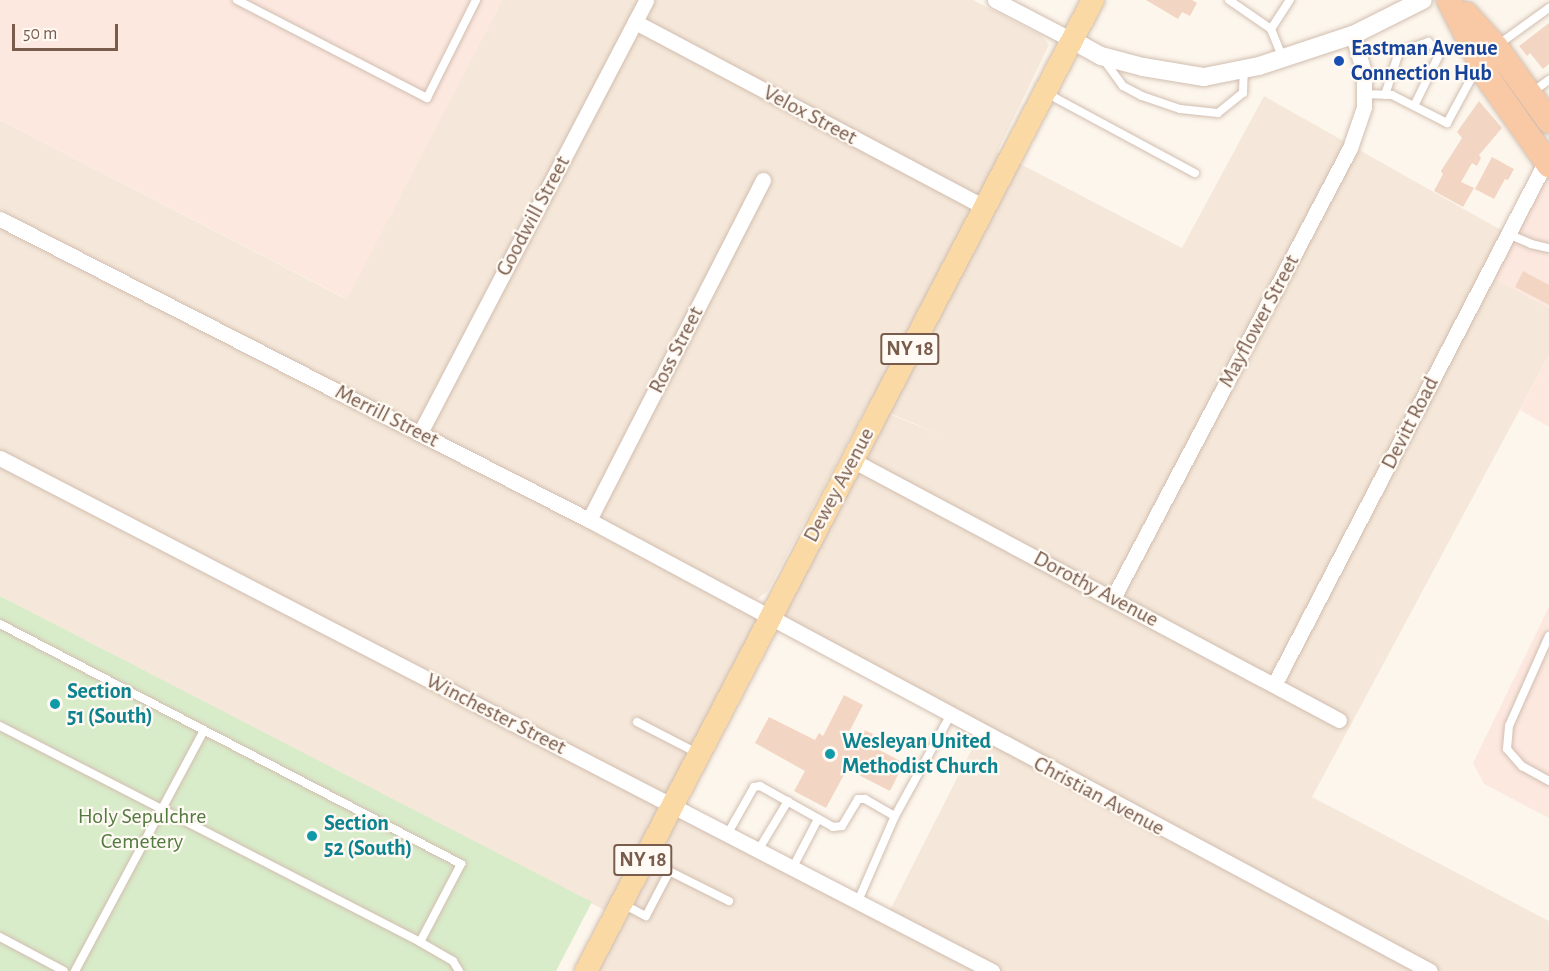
<!DOCTYPE html>
<html>
<head>
<meta charset="utf-8">
<style>
	body { margin:0 }
	#map { position:relative; width:1549px; height:971px; overflow:hidden; background:#fdf6ec; font-family:"Alegreya Sans",sans-serif }
	div>[style] { position:absolute }
	.residential>* { inset:0; background:#f5e8da }
	.commercial>* { inset:0; background:#fde8e0 }
	.green>* { inset:0; background:#d8ecc9 }
	.building>* { inset:0; background:#f3d5c3 }
	.roads { filter:drop-shadow(0 0 2px #d1beb0) drop-shadow(0 0 2px #d1beb0) }
	.service>* { height:8px; margin:-4px; padding:0 4px; transform-origin:4px; border-radius:4px; background:#fff }
	.minor>* { height:15px; margin:-7.5px; padding:0 7.5px; transform-origin:7.5px; border-radius:7.5px; background:#fff }
	.tertiary>* { height:18px; margin:-9px; padding:0 9px; transform-origin:9px; border-radius:9px; background:#fff }
	.primary>* { height:22px; margin:-11px; padding:0 11px; transform-origin:11px; border-radius:11px; background:#fbd9a5 }
	.trunk>* { height:24px; margin:-12px; padding:0 12px; transform-origin:12px; border-radius:12px; background:#f9c8a4 }
	.dots>* { width:16px; height:16px; translate:-50% -50%; box-sizing:border-box; border:3px solid #fffaf3; border-radius:50% }
	span { translate:-50% -50%; white-space:nowrap; text-align:center; line-height:1.15; -webkit-text-stroke:4.5px #fffaf3; paint-order:stroke }
	.shield-label span { padding:2px 4px; background:#fffaf3; border:2px solid; border-radius:4px; -webkit-text-stroke-width:0 }
	.shield-label { font-size:21px; color:#7a5c4d; font-weight:700 }
	.transit-label { font-size:22px; color:#164399; font-weight:700 }
	.left { translate:0 -50%; text-align:left }
	.street-label { font-size:22px; color:#7a5c4d }
	.culture-label { font-size:22px; color:#0d838f; font-weight:700 }
	.park-label { font-size:22px; color:#537a41 }
	.scale { position:absolute; left:12px; top:24px; width:106px; height:27px; box-sizing:border-box; border:3px solid #7a5c4d; border-top:0; padding-left:8px; font-size:18px; line-height:21px; white-space:nowrap; color:#7a5c4d; -webkit-text-stroke:4px #fffaf3; paint-order:stroke }
</style>
</head>
<body>
<div id="map">
	<div class="residential">
		<i style="clip-path:polygon(evenodd,502px 0,973px 0,1042px 36px,1049px 45px,997px 152px,1182px 248px,1264px 96px,1508px 234px,1487px 274px,1549px 308px,1549px 355px,1312px 797px,1549px 921px,1549px 971px,585px 971px,614px 915px,0 596px,0 216px,770px 619px,879px 410px,946px 437px,868px 404px,767px 592px,757px 599px,751px 598px,0 210px,0 120px,346px 299px,502px 0,770px 619px,980px 733px,887px 916px,673px 804px,770px 619px)"></i>
	</div>
	<div class="commercial">
		<i style="clip-path:polygon(0 0,502px 0,347px 299px,0 120px)"></i>
		<i style="clip-path:polygon(1549px 165px,1549px 308px,1487px 274px)"></i>
		<i style="clip-path:polygon(1549px 355px,1549px 427px,1520px 410px)"></i>
		<i style="clip-path:polygon(1549px 607px,1549px 818px,1484px 784px,1473px 763px)"></i>
	</div>
	<div class="green">
		<i style="clip-path:polygon(0 596px,592px 902px,556px 971px,0 971px)"></i>
	</div>
	<div class="building">
		<i style="clip-path:polygon(1146px 0,1192px 0,1197px 3px,1190px 16px,1182px 12px,1178px 19px)"></i>
		<i style="clip-path:polygon(1549px 23px,1549px 64px,1543px 69px,1530px 53px,1527px 56px,1519px 46px)"></i>
		<i style="clip-path:polygon(1479px 101px,1502px 128px,1479px 155px,1481px 158px,1477px 166px,1472px 163px,1461px 182px,1474px 188px,1463px 207px,1434px 191px,1443px 174px,1441px 171px,1462px 138px,1457px 132px)"></i>
		<i style="clip-path:polygon(1492px 157px,1514px 169px,1508px 180px,1505px 179px,1494px 199px,1475px 189px)"></i>
		<i style="clip-path:polygon(1523px 271px,1549px 285px,1549px 305px,1515px 287px)"></i>
		<i style="clip-path:polygon(844px 695px,863px 705px,848px 734px,859px 739px,864px 730px,873px 734px,868px 744px,904px 763px,890px 791px,847px 769px,826px 808px,794px 791px,805px 771px,755px 743px,769px 717px,815px 740px,819px 733px,823px 736px)"></i>
	</div>
	<div class="roads">
		<div class="service">
			<i style="left:237px;top:0;width:214px;rotate:27.3deg"></i>
			<i style="left:427px;top:98px;width:110px;rotate:-63.4deg"></i>
			<i style="left:1229px;top:0;width:51px;rotate:34.6deg"></i>
			<i style="left:1271px;top:29px;width:31px;rotate:68deg"></i>
			<i style="left:1271px;top:29px;width:35px;rotate:-57deg"></i>
			<i style="left:1499px;top:44px;width:62px;rotate:-35.8deg"></i>
			<i style="left:1104px;top:60px;width:32px;rotate:54deg"></i>
			<i style="left:1123px;top:86px;width:21px;rotate:28deg"></i>
			<i style="left:1142px;top:96px;width:40px;rotate:18.9deg"></i>
			<i style="left:1180px;top:109px;width:38px;rotate:6deg"></i>
			<i style="left:1218px;top:113px;width:32px;rotate:-39deg"></i>
			<i style="left:1243px;top:93px;width:23px;rotate:-88deg"></i>
			<i style="left:1531px;top:93px;width:22px;rotate:-36deg"></i>
			<i style="left:1048px;top:94px;width:167px;rotate:28.3deg"></i>
			<i style="left:1364px;top:94px;width:28px;rotate:2deg"></i>
			<i style="left:1392px;top:95px;width:62px;rotate:27deg"></i>
			<i style="left:1447px;top:123px;width:65px;rotate:-61.5deg"></i>
			<i style="left:1385px;top:95px;width:45px;rotate:-72deg"></i>
			<i style="left:1399px;top:52px;width:31px;rotate:-19deg"></i>
			<i style="left:1428px;top:42px;width:16px;rotate:43deg"></i>
			<i style="left:1440px;top:53px;width:59px;rotate:116.1deg"></i>
			<i style="left:1508px;top:234px;width:25px;rotate:23deg"></i>
			<i style="left:1531px;top:244px;width:18px;rotate:13deg"></i>
			<i style="left:0;top:624px;width:520px;rotate:27.5deg"></i>
			<i style="left:461px;top:864px;width:88px;rotate:117.7deg"></i>
			<i style="left:1549px;top:636px;width:98px;rotate:114deg"></i>
			<i style="left:1509px;top:726px;width:23px;rotate:95deg"></i>
			<i style="left:1507px;top:749px;width:23px;rotate:49deg"></i>
			<i style="left:1522px;top:766px;width:31px;rotate:29deg"></i>
			<i style="left:637px;top:722px;width:68px;rotate:27.3deg"></i>
			<i style="left:0;top:726px;width:472px;rotate:27.2deg"></i>
			<i style="left:420px;top:942px;width:38px;rotate:30deg"></i>
			<i style="left:453px;top:961px;width:12px;rotate:59deg"></i>
			<i style="left:728px;top:833px;width:53px;rotate:-60.5deg"></i>
			<i style="left:754px;top:787px;width:6px;rotate:-9deg"></i>
			<i style="left:760px;top:786px;width:84px;rotate:29.3deg"></i>
			<i style="left:833px;top:827px;width:9px;rotate:-6deg"></i>
			<i style="left:842px;top:826px;width:31px;rotate:-59deg"></i>
			<i style="left:858px;top:799px;width:7px"></i>
			<i style="left:865px;top:799px;width:34px;rotate:30deg"></i>
			<i style="left:895px;top:816px;width:114px;rotate:-61.2deg"></i>
			<i style="left:759px;top:849px;width:56px;rotate:-58.9deg"></i>
			<i style="left:645px;top:859px;width:94px;rotate:26.6deg"></i>
			<i style="left:793px;top:867px;width:54px;rotate:-62.5deg"></i>
			<i style="left:858px;top:901px;width:93px;rotate:-66.5deg"></i>
			<i style="left:623px;top:904px;width:26px;rotate:28deg"></i>
			<i style="left:646px;top:916px;width:50px;rotate:-62.4deg"></i>
			<i style="left:0;top:937px;width:72px;rotate:28deg"></i>
			<i style="left:75px;top:971px;width:273px;rotate:-61.8deg"></i>
		</div>
		<div class="minor">
			<i style="left:995px;top:0;width:87px;rotate:27.5deg"></i>
			<i style="left:635px;top:22px;width:396px;rotate:27.9deg"></i>
			<i style="left:0;top:219px;width:661px;rotate:27.07deg"></i>
			<i style="left:589px;top:520px;width:954px;rotate:28.2deg"></i>
			<i style="left:420px;top:433px;width:488px;rotate:-62.4deg"></i>
			<i style="left:0;top:458px;width:1117px;rotate:27.35deg"></i>
			<i style="left:852px;top:460px;width:552px;rotate:28.1deg"></i>
			<i style="left:589px;top:520px;width:382px;rotate:-62.9deg"></i>
			<i style="left:1113px;top:598px;width:509px;rotate:-62.23deg"></i>
			<i style="left:1350px;top:148px;width:43px;rotate:-71.1deg"></i>
			<i style="left:1364px;top:107px;width:35px;rotate:-90deg"></i>
			<i style="left:1364px;top:72px;width:39px;rotate:-107deg"></i>
			<i style="left:1274px;top:685px;width:590px;rotate:-62.57deg"></i>
		</div>
		<div class="tertiary">
			<i style="left:1072px;top:40px;width:33px;rotate:29deg"></i>
			<i style="left:1101px;top:56px;width:43px;rotate:14.7deg"></i>
			<i style="left:1143px;top:67px;width:62px;rotate:9.3deg"></i>
			<i style="left:1204px;top:77px;width:56px;rotate:-11.3deg"></i>
			<i style="left:1259px;top:66px;width:99px;rotate:-18.3deg"></i>
			<i style="left:1353px;top:35px;width:78px;rotate:-26.6deg"></i>
		</div>
		<div class="primary">
			<i style="left:586px;top:971px;width:1095px;rotate:-62.43deg"></i>
		</div>
		<div class="trunk">
			<i style="left:1449px;top:0;width:91px;rotate:63.2deg"></i>
			<i style="left:1490px;top:81px;width:103px;rotate:54.9deg"></i>
			<i style="left:1466px;top:14px;width:45px;rotate:47.7deg"></i>
			<i style="left:1496px;top:47px;width:91px;rotate:54.4deg"></i>
		</div>
	</div>
	<div class="dots">
		<i style="left:1339px;top:61px;background:#1a4fb4"></i>
		<i style="left:55px;top:704px;background:#0f9aa8"></i>
		<i style="left:830px;top:754px;background:#0f9aa8"></i>
		<i style="left:312px;top:836px;background:#0f9aa8"></i>
	</div>
	<div class="shield-label">
		<span style="left:910px;top:349px">NY 18</span>
		<span style="left:643px;top:860px">NY 18</span>
	</div>
	<div class="transit-label">
		<span class="left" style="left:1351px;top:61px">Eastman Avenue<br>Connection Hub</span>
	</div>
	<div class="street-label">
		<span style="left:810px;top:115px;rotate:28deg">Velox Street</span>
		<span style="left:533px;top:216px;rotate:-62deg">Goodwill Street</span>
		<span style="left:1259px;top:321px;rotate:-62deg">Mayflower Street</span>
		<span style="left:676px;top:350px;rotate:-63deg">Ross Street</span>
		<span style="left:387px;top:416px;rotate:27deg">Merrill Street</span>
		<span style="left:1410px;top:423px;rotate:-63deg">Devitt Road</span>
		<span style="left:839px;top:485px;rotate:-62deg">Dewey Avenue</span>
		<span style="left:1096px;top:589px;rotate:28deg">Dorothy Avenue</span>
		<span style="left:496px;top:714px;rotate:27deg">Winchester Street</span>
		<span style="left:1099px;top:796px;rotate:28deg">Christian Avenue</span>
	</div>
	<div class="culture-label">
		<span class="left" style="left:67px;top:704px">Section<br>51 (South)</span>
		<span class="left" style="left:842px;top:754px">Wesleyan United<br>Methodist Church</span>
		<span class="left" style="left:324px;top:836px">Section<br>52 (South)</span>
	</div>
	<div class="park-label">
		<span style="left:142px;top:829px">Holy Sepulchre<br>Cemetery</span>
	</div>
	<div class="scale">50 m</div>
</div>
</body>
</html>
